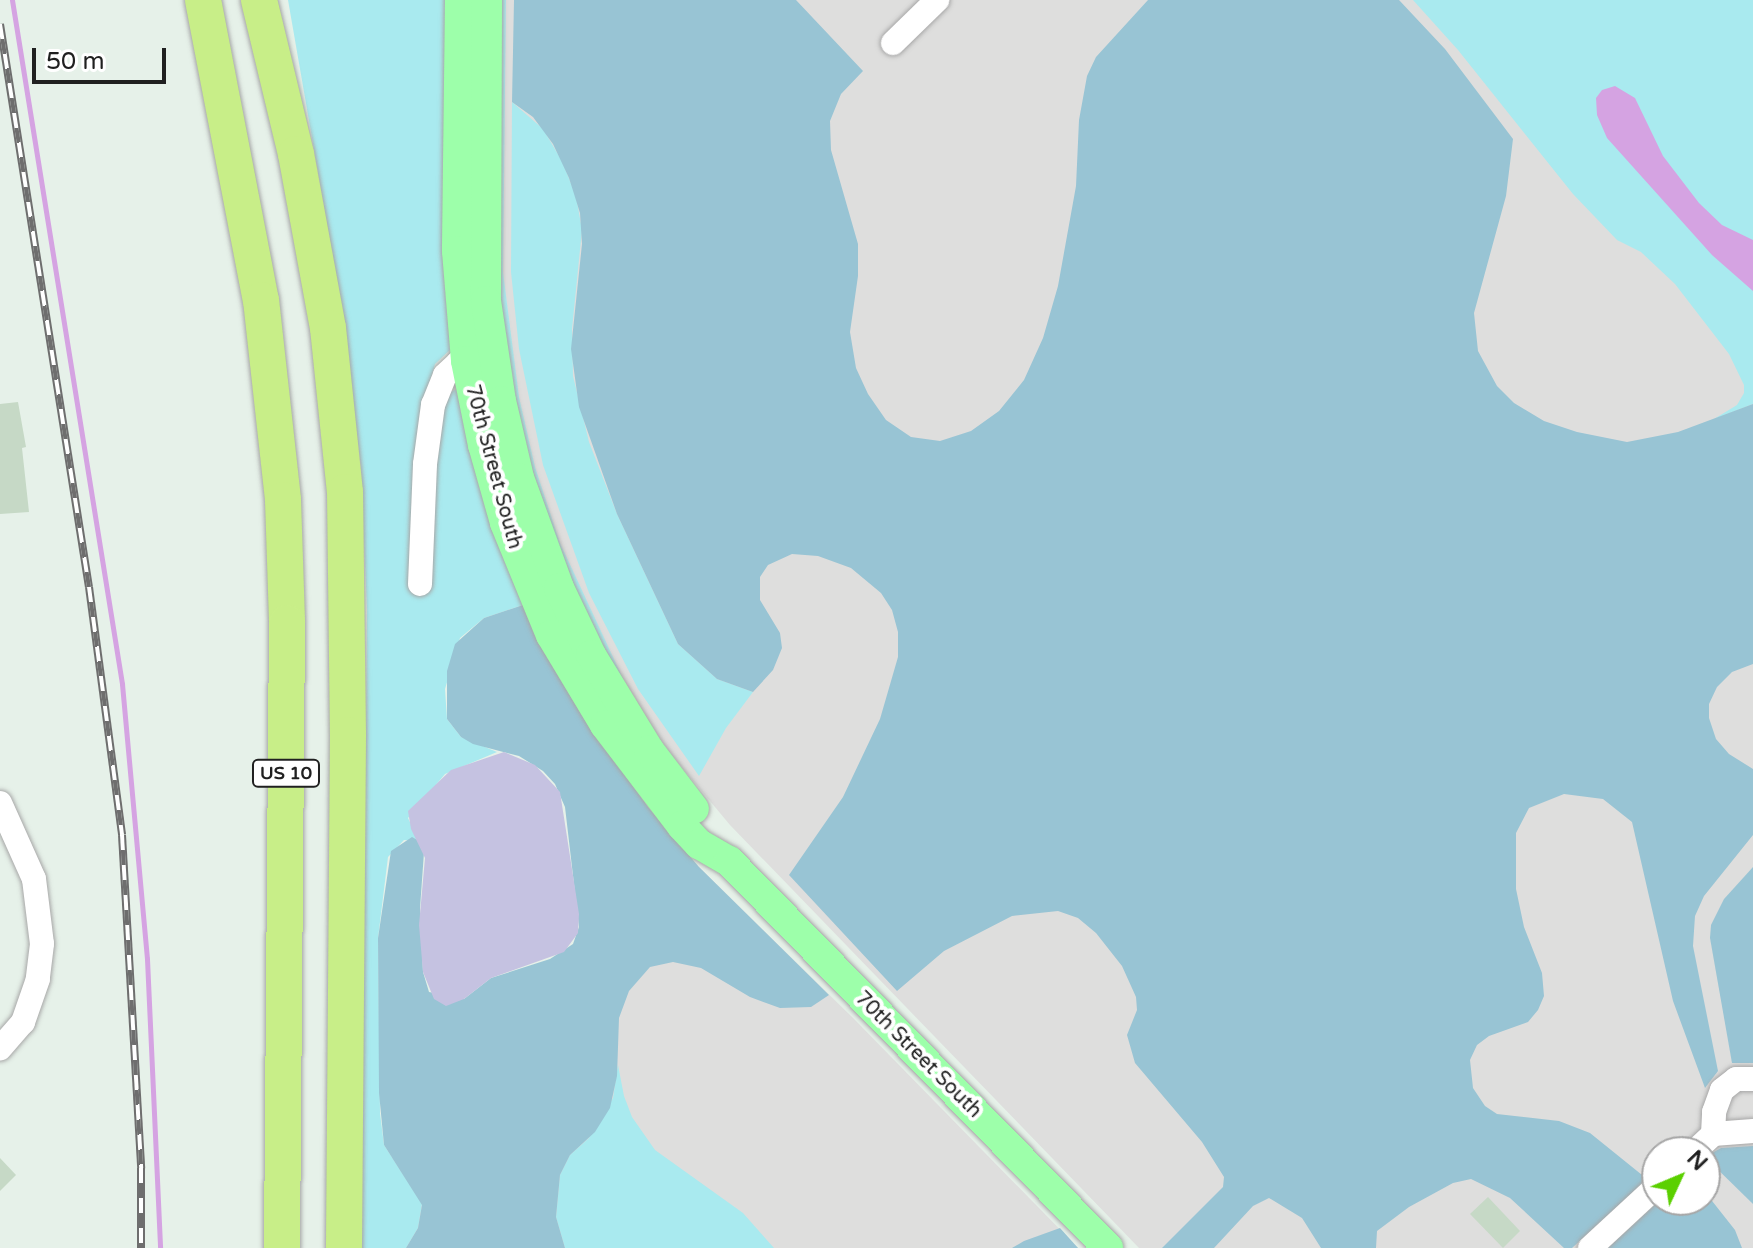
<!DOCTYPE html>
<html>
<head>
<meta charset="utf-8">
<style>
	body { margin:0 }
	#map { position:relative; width:1753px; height:1248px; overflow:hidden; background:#e6f1e9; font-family:"Varela Round",sans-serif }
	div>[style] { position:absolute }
	.residential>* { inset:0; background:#dededd }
	.grass>* { inset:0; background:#a9eaef }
	.forest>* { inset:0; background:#98c4d4 }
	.wetland>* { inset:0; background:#c5c2e1 }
	.water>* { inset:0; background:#d5a3e2 }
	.stream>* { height:5px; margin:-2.5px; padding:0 2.5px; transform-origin:2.5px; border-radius:2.5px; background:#d5a3e2 }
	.building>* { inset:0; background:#c6d9c6 }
	.roads { filter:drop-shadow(0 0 2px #a7a7a7) drop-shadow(0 0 2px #a7a7a7) }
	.minor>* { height:24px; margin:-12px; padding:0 12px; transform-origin:12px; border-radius:12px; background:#fff }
	.major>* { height:30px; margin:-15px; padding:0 15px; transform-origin:15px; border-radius:15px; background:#9dffaa }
	.highway>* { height:36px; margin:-18px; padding:0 18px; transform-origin:18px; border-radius:18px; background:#c8ee88 }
	.rail>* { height:8px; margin-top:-4px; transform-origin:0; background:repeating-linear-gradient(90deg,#fff 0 15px,#6e6e6e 0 30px); box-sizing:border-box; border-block:2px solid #6e6e6e }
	span { translate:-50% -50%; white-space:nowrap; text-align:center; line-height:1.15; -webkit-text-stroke:8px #fff; paint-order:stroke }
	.shield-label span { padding:2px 6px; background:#fff; border:2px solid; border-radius:6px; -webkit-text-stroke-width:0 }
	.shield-label { font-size:18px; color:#202020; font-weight:700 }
	.street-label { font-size:20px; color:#202020 }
	.north { position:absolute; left:1641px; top:1136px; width:80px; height:80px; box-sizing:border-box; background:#fff; border:2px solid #a6a6a6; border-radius:50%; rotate:46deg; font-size:22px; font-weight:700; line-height:32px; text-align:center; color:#202020 }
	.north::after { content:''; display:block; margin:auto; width:28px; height:36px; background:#5bd000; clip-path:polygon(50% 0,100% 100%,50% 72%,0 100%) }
	.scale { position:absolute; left:32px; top:48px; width:134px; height:36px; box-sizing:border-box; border:4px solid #202020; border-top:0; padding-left:10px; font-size:24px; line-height:28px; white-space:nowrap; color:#202020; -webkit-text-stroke:6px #fff; paint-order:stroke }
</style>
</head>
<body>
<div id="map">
	<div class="residential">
		<i style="clip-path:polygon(evenodd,498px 0,925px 0,894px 53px,949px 0,1419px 0,1753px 349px,1753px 1248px,1139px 1248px,730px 825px,670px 753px,618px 677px,547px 527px,504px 348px,498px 0,1657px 1152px,1705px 1152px,1705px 1200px,1657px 1200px,1657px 1152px)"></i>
		<i style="clip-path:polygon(699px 867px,853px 1018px,1078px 1248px,388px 1248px,389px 1161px)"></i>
	</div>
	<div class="grass">
		<i style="clip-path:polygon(288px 0,449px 0,454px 346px,435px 364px,425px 401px,432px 475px,446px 394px,457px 389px,523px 605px,484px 618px,460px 638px,445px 689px,447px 719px,461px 737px,497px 752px,445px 774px,408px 818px,419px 841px,404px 840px,388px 857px,378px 938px,380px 1113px,384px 1145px,422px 1204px,418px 1228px,406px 1248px,362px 1248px,367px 610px,361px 467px,335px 270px)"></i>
		<i style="clip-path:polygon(498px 0,506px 0,503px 272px,519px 397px,535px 467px,560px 543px,626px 685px,618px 677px,565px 573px,518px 425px,497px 282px)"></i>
		<i style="clip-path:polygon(1413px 0,1753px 0,1753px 404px,1714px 419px,1737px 405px,1744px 393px,1744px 385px,1729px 354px,1675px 284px,1641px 252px,1617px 240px,1573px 194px,1458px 50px)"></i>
		<i style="clip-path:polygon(512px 102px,543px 129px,562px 161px,576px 196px,582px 230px,572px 329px,573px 376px,589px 442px,617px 514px,678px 644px,717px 679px,753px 692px,726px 728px,699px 776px,638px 689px,589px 593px,543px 465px,519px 349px,511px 272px)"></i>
		<i style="clip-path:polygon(618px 1065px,624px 1096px,632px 1117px,655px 1150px,743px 1213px,774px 1248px,565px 1248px,556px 1217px,560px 1175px,570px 1155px,589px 1138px,613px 1098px)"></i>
	</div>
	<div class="forest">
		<i style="clip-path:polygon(514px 0,796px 0,863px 71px,841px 94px,830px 121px,831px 150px,858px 244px,858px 276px,850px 332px,856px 368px,868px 394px,886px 420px,911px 437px,940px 441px,971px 431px,999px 411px,1024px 380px,1043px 338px,1058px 286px,1076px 186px,1079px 120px,1087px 76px,1096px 57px,1148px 0,1399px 0,1445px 49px,1513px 139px,1506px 196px,1474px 313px,1478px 351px,1497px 386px,1514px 403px,1544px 421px,1577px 432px,1627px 442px,1678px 432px,1753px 404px,1753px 664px,1732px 672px,1717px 687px,1709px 704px,1709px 718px,1716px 739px,1729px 754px,1753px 769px,1753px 835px,1704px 896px,1695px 916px,1693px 946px,1718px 1071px,1705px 1088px,1673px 1001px,1632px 822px,1603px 799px,1564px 794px,1529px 808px,1516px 833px,1516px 889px,1524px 927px,1542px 973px,1544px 996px,1538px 1010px,1528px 1022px,1489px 1036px,1477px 1045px,1470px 1060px,1473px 1088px,1485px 1106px,1497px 1114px,1559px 1121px,1590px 1133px,1647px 1179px,1572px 1248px,1564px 1248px,1510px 1198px,1471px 1179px,1453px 1183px,1409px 1207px,1377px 1231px,1376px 1248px,1321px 1248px,1302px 1218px,1269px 1198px,1253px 1206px,1214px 1248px,1162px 1248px,1223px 1187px,1224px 1177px,1202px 1142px,1135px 1063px,1127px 1035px,1137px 1010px,1136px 997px,1122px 966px,1096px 933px,1078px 918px,1058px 911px,1012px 916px,944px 951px,897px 991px,789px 875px,843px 797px,880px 719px,898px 657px,898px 632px,892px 610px,881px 593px,851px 568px,818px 556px,792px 554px,768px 565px,760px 577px,760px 600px,780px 633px,782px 648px,773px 670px,753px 692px,717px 679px,678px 644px,617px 514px,579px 407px,571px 349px,582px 244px,580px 213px,569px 178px,553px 144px,533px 117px,512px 102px)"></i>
		<i style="clip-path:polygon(523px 605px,582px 715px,648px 807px,699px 867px,829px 995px,811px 1007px,780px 1008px,750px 997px,701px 968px,673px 962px,650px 967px,629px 991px,619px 1018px,617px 1076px,610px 1108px,595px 1132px,570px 1155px,560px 1175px,556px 1217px,565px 1248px,406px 1248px,418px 1228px,422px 1205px,384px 1145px,379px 1093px,378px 938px,391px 851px,412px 837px,419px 841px,424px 852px,420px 908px,423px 972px,429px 992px,464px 999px,491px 978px,550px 959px,573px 944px,579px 927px,565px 807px,555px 784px,543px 771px,519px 756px,473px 744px,461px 737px,447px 719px,447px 671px,455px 644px,484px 618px)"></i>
		<i style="clip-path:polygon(1753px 867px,1753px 1063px,1732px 1063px,1710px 938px,1711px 925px,1724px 899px)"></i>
		<i style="clip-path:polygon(1753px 1146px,1753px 1204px,1705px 1157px,1721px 1148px)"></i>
		<i style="clip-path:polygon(1705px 1192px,1735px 1230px,1742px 1248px,1608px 1248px,1660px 1200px,1705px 1200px)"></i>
		<i style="clip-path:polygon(1060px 1228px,1078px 1248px,1012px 1248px,1024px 1241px)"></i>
	</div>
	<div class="wetland">
		<i style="clip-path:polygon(504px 752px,535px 765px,560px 792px,579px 914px,578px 933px,564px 952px,491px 978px,464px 999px,446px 1006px,434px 999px,423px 972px,419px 925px,425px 858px,411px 829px,408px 811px,451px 770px)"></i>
	</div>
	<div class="water">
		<i style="clip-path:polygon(1615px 86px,1635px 98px,1663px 156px,1699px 203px,1722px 225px,1753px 240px,1753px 291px,1712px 255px,1607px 138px,1597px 115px,1596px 98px,1602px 90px)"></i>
	</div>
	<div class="stream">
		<i style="left:12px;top:0;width:693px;rotate:80.86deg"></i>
		<i style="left:122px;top:684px;width:276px;rotate:84.8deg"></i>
		<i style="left:147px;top:959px;width:289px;rotate:87.4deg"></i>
	</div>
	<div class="building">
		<i style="clip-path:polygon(18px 402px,26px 447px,22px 448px,29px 512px,0 514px,0 404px)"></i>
		<i style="clip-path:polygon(0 1158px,16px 1175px,0 1191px)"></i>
		<i style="clip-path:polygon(1488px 1197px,1520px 1231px,1503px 1248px,1470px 1214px)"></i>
	</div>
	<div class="roads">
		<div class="minor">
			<i style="left:893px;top:43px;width:62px;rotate:-44.3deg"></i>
			<i style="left:420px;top:584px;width:120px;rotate:-87.6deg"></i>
			<i style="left:425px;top:464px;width:60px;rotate:-82.3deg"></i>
			<i style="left:433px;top:405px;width:32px;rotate:-68deg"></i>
			<i style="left:445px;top:375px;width:18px;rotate:-43deg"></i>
			<i style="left:458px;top:363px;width:8px;rotate:-14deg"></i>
			<i style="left:0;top:803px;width:83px;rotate:65.9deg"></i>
			<i style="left:34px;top:879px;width:65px;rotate:83deg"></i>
			<i style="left:42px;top:944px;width:35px;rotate:97deg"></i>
			<i style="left:38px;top:979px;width:46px;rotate:109.2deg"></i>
			<i style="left:23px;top:1022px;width:35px;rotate:131deg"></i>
			<i style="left:1713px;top:1134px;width:22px;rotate:-87deg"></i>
			<i style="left:1714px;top:1112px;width:23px;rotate:-70deg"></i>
			<i style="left:1722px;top:1090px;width:18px;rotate:-38deg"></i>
			<i style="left:1736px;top:1079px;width:17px"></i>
			<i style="left:1694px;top:1152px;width:26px;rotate:-43deg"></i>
			<i style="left:1713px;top:1134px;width:40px;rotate:-4.3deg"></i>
			<i style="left:1590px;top:1248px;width:91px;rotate:-42.8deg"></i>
		</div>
		<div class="major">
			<i style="left:460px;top:0;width:251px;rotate:90.7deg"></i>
			<i style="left:457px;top:251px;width:110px;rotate:85.3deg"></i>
			<i style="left:466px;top:361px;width:86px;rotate:78.6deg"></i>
			<i style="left:483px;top:445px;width:81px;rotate:74.2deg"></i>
			<i style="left:505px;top:523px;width:121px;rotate:67.7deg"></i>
			<i style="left:551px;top:635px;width:105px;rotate:59deg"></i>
			<i style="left:605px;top:725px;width:127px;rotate:52.7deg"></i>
			<i style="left:682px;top:826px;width:25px;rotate:47deg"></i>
			<i style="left:699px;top:844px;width:34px;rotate:30deg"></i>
			<i style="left:729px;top:861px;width:542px;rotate:45.6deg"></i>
			<i style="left:487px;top:0;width:301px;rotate:90.2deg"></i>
			<i style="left:486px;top:301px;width:101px;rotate:81.5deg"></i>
			<i style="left:501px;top:401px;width:79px;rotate:76.8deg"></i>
			<i style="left:519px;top:478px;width:117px;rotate:70deg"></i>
			<i style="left:559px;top:588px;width:74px;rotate:64.5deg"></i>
			<i style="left:591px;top:655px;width:111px;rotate:58.6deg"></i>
			<i style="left:649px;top:750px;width:74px;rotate:52.7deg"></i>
		</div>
		<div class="highway">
			<i style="left:203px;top:0;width:306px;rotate:79.1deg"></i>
			<i style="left:261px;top:300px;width:201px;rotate:83.7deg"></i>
			<i style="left:283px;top:500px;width:123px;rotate:88.1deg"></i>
			<i style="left:287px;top:623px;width:625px;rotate:90.46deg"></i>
			<i style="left:259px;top:0;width:158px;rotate:76.5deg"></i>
			<i style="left:296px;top:154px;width:177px;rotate:79.6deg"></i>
			<i style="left:328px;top:328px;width:165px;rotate:84.1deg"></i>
			<i style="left:345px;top:492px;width:243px;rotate:89.3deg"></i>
			<i style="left:348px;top:735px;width:513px;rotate:90.45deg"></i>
		</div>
	</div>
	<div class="rail">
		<i style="left:0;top:24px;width:570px;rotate:81.02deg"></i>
		<i style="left:89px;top:587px;width:250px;rotate:82.4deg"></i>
		<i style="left:122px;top:835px;width:334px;rotate:86.7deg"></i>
		<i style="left:141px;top:1168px;width:80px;rotate:90deg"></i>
	</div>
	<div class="shield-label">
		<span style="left:286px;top:773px">US 10</span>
	</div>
	<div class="street-label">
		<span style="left:493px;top:467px;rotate:75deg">70th Street South</span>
		<span style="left:918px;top:1055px;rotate:45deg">70th Street South</span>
	</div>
	<div class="north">N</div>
	<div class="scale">50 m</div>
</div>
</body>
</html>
